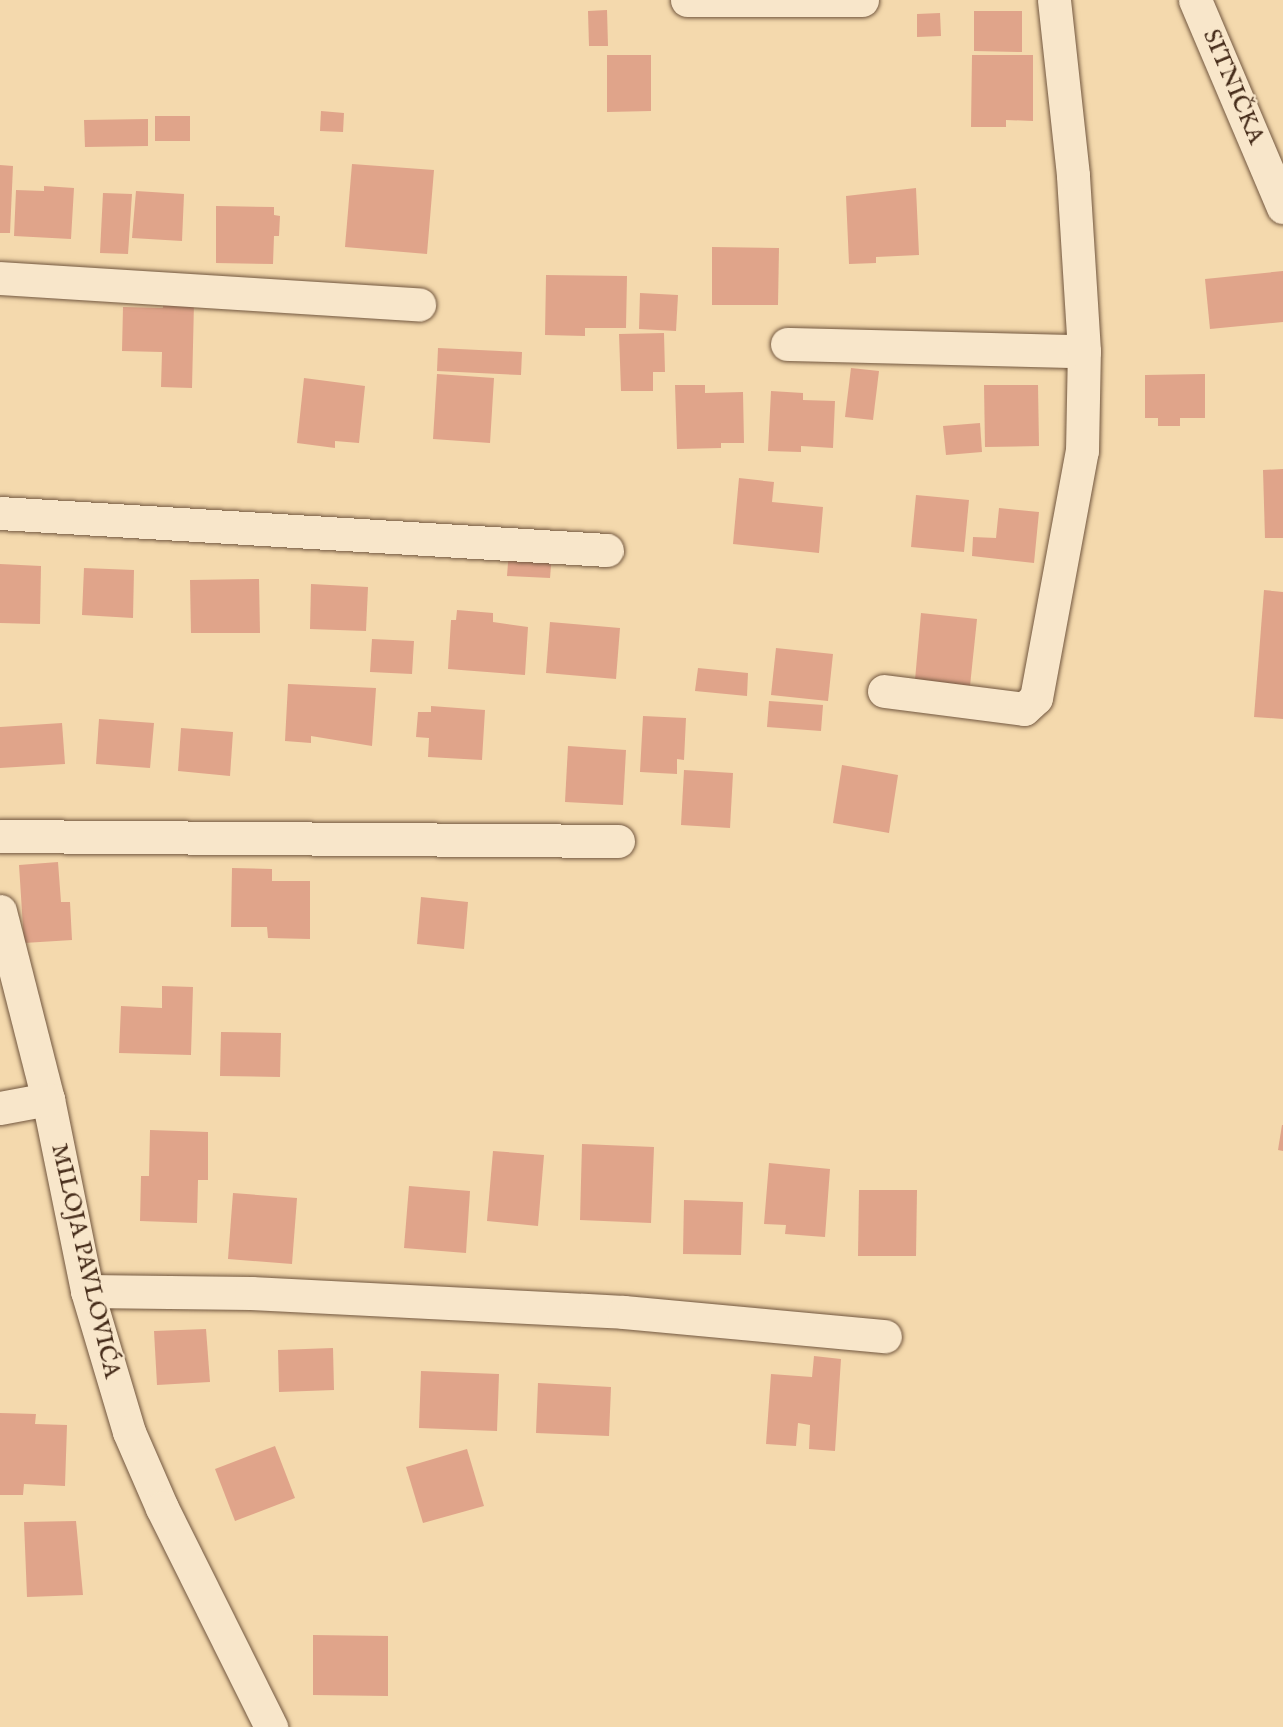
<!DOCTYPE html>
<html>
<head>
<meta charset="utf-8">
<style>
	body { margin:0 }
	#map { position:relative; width:1283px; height:1727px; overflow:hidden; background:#f4d9ad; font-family:"IM FELL English",serif }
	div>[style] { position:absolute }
	.building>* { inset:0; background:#e0a48a }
	.roads { filter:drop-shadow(0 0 2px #72573f) drop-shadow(0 0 2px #72573f) }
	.street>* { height:33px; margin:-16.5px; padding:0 16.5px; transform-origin:16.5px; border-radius:16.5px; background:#f8e6ca }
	span { translate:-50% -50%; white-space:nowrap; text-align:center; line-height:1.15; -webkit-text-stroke:4.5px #f8e6ca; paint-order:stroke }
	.street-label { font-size:24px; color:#462c1a }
</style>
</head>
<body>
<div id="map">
	<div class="building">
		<i style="clip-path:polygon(607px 10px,608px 46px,589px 46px,588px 11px)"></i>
		<i style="clip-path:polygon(974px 11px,1022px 11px,1022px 52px,974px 51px)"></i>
		<i style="clip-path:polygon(940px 13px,941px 36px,917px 37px,917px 14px)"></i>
		<i style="clip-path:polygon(607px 55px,651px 55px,651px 111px,607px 112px)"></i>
		<i style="clip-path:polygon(972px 55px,1033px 55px,1033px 121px,1006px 120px,1006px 127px,971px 127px)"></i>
		<i style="clip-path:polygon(321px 111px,344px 113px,343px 132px,320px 131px)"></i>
		<i style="clip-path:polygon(155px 116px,190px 116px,190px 141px,155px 141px)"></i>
		<i style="clip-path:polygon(148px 119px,148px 146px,85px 147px,84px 120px)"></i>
		<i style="clip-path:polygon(352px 164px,434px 170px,427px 254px,345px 247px)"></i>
		<i style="clip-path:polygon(0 165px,13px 166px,10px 233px,0 233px)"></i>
		<i style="clip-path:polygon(44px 186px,74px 188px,71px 239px,14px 236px,16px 190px,44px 191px)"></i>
		<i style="clip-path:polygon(916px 188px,919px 255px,876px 257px,876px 263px,849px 264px,846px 196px)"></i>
		<i style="clip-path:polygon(136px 191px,184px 194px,182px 241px,132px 238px)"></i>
		<i style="clip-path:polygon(103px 193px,132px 194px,128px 254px,100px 253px)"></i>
		<i style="clip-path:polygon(216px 206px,274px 207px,274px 215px,280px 216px,279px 236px,274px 236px,273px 264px,216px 263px)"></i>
		<i style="clip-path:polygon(712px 247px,779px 248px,778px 305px,712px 305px)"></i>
		<i style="clip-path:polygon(1283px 271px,1283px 322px,1210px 329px,1205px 279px)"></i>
		<i style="clip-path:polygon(546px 275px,627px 276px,626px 328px,585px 328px,585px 336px,545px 335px)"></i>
		<i style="clip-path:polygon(640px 293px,678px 295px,676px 331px,639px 329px)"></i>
		<i style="clip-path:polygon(163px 302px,194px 303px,192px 388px,161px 387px,162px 352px,122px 351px,123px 307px,163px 308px)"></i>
		<i style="clip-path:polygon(664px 333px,665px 372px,653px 372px,653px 391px,621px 391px,619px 334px)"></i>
		<i style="clip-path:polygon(438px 348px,522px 352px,521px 375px,437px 371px)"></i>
		<i style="clip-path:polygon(851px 368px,879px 371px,873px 420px,845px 417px)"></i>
		<i style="clip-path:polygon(437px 374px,494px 378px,490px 443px,433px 439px)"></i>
		<i style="clip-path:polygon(1205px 374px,1205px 418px,1180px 418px,1180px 426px,1158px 426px,1158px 418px,1145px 418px,1145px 375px)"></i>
		<i style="clip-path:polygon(304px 378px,365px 386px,359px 443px,335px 441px,335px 448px,297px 443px)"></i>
		<i style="clip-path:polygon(675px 385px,705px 385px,705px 393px,743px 392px,744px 443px,721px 443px,721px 448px,677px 449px)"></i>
		<i style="clip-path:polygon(984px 385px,1038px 385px,1039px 446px,985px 447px)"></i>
		<i style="clip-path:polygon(771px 391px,803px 393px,803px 400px,835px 401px,833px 448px,801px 446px,801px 452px,768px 451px)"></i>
		<i style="clip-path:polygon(980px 423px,982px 452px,946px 455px,943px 426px)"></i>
		<i style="clip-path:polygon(1283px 469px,1283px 538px,1265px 538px,1263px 470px)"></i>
		<i style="clip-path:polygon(739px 478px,774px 482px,772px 502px,823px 507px,819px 553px,733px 544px)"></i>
		<i style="clip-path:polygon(916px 495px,969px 500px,964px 552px,911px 547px)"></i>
		<i style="clip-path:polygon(999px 508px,1039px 512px,1034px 563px,972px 556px,973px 537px,996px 538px)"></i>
		<i style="clip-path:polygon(509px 550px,552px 553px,550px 578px,507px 576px)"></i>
		<i style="clip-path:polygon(0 564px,41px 566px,40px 624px,0 623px)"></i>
		<i style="clip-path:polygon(84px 568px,134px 570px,133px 618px,82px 615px)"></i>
		<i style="clip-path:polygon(259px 579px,260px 633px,191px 633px,190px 580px)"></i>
		<i style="clip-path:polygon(311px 584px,368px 587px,366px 631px,310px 629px)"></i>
		<i style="clip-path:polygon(1264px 590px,1283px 592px,1283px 719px,1254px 717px)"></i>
		<i style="clip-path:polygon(457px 610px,493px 613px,493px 622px,528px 627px,525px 675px,448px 669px,451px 620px,456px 620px)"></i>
		<i style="clip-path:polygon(921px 613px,977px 619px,970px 686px,915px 680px)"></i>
		<i style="clip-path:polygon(550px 622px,620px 628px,616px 679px,546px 673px)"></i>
		<i style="clip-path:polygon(372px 639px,414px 641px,412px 674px,370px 672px)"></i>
		<i style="clip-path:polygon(776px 648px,833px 654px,828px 701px,771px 695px)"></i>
		<i style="clip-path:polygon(698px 668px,748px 673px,747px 696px,695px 691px)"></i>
		<i style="clip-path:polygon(288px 684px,376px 688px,372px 746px,311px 736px,311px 743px,285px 741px)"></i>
		<i style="clip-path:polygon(769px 701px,823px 705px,821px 731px,767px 727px)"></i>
		<i style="clip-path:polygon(431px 706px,485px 710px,482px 760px,428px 757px,429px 738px,416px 737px,418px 712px,431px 712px)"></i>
		<i style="clip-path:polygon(643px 716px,686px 718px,684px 760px,677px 759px,677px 774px,640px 772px)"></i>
		<i style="clip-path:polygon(99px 719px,154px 723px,150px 768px,96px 764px)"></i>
		<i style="clip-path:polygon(62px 723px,65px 764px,0 768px,0 727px)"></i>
		<i style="clip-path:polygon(181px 728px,233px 732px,230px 776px,178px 771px)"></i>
		<i style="clip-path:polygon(568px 746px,626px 750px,623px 805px,565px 802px)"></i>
		<i style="clip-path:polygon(842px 765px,898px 775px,889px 833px,833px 823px)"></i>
		<i style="clip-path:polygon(684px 770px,733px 773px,730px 828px,681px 825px)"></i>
		<i style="clip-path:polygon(58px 862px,61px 902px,70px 902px,72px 940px,24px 943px,19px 865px)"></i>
		<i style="clip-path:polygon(232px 868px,272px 869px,272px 881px,310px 881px,310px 939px,268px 938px,267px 927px,231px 927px)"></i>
		<i style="clip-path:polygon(421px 897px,468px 902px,464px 949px,417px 944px)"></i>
		<i style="clip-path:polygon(162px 986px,193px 987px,191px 1055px,119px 1053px,121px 1006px,162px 1008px)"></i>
		<i style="clip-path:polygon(221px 1032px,281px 1033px,280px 1077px,220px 1076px)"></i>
		<i style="clip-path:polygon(1282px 1125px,1283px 1125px,1283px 1151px,1278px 1150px)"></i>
		<i style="clip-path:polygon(150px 1130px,208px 1132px,208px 1180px,198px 1180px,197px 1223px,140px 1221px,141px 1176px,149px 1176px)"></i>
		<i style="clip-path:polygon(582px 1144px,654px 1147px,651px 1223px,580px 1220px)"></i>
		<i style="clip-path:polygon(493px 1151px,544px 1155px,538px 1226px,487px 1221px)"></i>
		<i style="clip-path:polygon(769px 1163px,830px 1169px,825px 1237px,785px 1234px,786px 1225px,764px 1224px)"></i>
		<i style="clip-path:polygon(409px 1186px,470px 1191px,466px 1253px,404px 1248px)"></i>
		<i style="clip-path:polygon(859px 1190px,917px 1190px,916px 1256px,858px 1256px)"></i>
		<i style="clip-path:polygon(233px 1193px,297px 1198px,292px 1264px,228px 1259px)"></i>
		<i style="clip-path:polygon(684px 1200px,743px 1202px,741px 1255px,683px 1254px)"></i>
		<i style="clip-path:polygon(206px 1329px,210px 1382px,157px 1385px,154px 1331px)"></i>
		<i style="clip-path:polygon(333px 1348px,334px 1390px,279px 1392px,278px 1350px)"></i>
		<i style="clip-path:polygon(814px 1356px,841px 1359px,835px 1451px,809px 1449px,810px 1425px,798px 1423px,796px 1446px,766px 1444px,771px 1374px,812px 1377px)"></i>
		<i style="clip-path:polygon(421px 1371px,499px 1374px,497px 1431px,419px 1428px)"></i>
		<i style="clip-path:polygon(538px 1383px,611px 1387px,609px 1436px,536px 1433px)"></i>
		<i style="clip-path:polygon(0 1413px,36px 1414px,35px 1424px,67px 1425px,65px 1486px,24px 1484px,23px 1495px,0 1495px)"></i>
		<i style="clip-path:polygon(275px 1446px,295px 1498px,235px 1521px,215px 1469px)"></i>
		<i style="clip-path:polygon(467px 1449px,484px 1506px,423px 1523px,406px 1467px)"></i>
		<i style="clip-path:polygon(76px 1521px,83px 1595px,27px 1597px,24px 1522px)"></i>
		<i style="clip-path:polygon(313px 1635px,388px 1636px,388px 1696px,313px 1695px)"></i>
	</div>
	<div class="roads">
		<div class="street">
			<i style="left:687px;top:0;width:175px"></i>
			<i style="left:1195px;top:0;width:225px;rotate:67deg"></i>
			<i style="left:0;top:278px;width:420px;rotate:3.6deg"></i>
			<i style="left:787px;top:344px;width:297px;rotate:1.4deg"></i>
			<i style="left:0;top:513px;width:608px;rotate:3.49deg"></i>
			<i style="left:884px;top:691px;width:141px;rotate:7.3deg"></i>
			<i style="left:1024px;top:709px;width:16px;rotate:-43deg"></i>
			<i style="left:1036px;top:698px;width:251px;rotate:-79.5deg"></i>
			<i style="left:1082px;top:451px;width:100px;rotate:-88.9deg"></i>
			<i style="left:1084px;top:351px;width:176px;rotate:-93.6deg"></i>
			<i style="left:1073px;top:175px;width:176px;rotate:-96.2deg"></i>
			<i style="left:0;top:836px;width:618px;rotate:0.46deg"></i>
			<i style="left:0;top:911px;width:194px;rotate:75.7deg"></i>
			<i style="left:48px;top:1099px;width:196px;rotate:78.5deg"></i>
			<i style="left:87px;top:1291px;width:147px;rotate:73.4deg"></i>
			<i style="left:129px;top:1432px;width:83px;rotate:66.5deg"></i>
			<i style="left:162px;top:1508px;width:245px;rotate:63.5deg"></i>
			<i style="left:0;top:1108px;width:49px;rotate:-10.6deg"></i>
			<i style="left:87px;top:1291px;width:164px;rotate:0.7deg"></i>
			<i style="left:251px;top:1293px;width:373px;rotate:2.9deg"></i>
			<i style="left:624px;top:1312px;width:262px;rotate:5.3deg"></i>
		</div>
	</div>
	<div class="street-label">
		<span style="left:1233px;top:87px;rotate:67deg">SITNIČKA</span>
		<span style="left:85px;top:1261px;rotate:77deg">MILOJA PAVLOVIĆA</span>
	</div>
</div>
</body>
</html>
